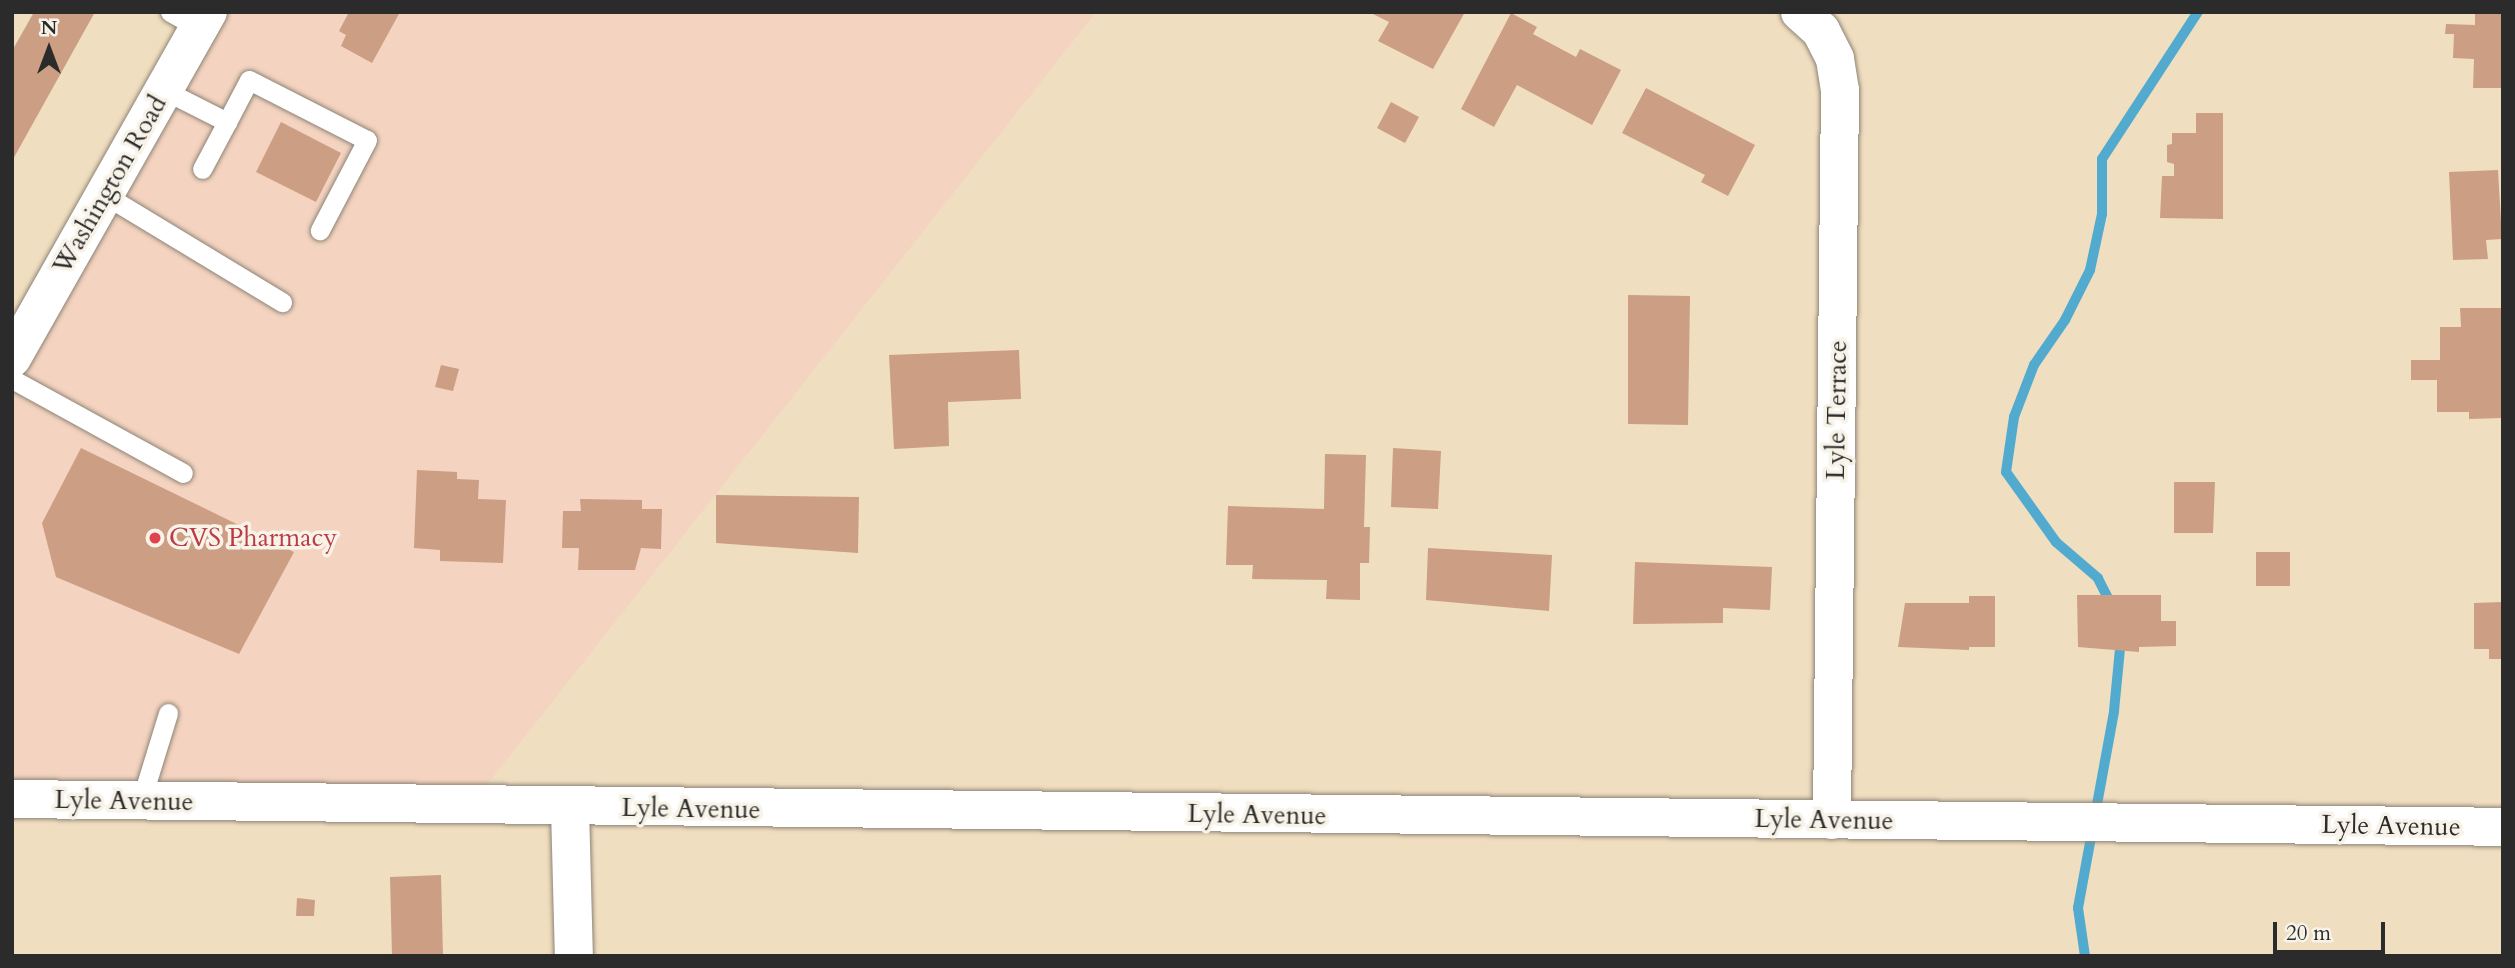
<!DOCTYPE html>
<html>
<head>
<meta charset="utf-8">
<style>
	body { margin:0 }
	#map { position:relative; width:2515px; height:968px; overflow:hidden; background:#f0dec0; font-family:Cardo,serif }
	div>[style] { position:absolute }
	.built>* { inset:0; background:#f4d3c0 }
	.stream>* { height:10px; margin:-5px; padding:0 5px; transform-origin:5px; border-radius:5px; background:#52abcf }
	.building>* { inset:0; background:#cc9e83 }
	.roads { filter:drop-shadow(0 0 2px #8e8476) drop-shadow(0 0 2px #8e8476) }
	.service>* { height:19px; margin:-9.5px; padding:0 9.5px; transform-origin:9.5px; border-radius:9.5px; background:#fff }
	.minor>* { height:38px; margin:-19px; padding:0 19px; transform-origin:19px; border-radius:19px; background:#fff }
	.tertiary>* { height:38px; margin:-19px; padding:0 19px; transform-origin:19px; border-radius:19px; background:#fff }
	.dots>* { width:19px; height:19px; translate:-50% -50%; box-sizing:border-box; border:4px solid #f7f3e8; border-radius:50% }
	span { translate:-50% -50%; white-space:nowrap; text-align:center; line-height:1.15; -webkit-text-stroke:7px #f7f3e8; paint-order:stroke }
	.street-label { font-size:26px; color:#2b2b2b }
	.health-label { font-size:26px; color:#be3a42 }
	.left { translate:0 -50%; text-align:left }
	.frame { position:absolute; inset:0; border:14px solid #2b2b2b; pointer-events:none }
	.north { position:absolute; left:14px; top:14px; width:70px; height:70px; -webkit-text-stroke:5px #f7f3e8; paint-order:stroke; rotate:0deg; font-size:19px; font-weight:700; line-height:28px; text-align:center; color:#2b2b2b }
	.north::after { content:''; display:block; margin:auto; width:24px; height:32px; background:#2b2b2b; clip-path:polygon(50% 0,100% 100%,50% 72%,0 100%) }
	.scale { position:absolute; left:2273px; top:922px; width:112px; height:32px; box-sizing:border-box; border:4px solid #2b2b2b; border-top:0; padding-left:9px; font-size:21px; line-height:24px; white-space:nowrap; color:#2b2b2b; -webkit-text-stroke:5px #f7f3e8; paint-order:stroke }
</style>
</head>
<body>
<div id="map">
	<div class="built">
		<i style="clip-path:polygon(213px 12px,1096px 12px,463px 815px,12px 802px,12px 363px)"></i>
	</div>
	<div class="stream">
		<i style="left:2112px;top:606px;width:31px;rotate:-117deg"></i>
		<i style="left:2098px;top:578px;width:55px;rotate:-139.4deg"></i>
		<i style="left:2056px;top:542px;width:86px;rotate:-125.5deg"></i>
		<i style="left:2006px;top:472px;width:56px;rotate:-81.7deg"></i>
		<i style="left:2014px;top:417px;width:56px;rotate:-69deg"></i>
		<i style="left:2034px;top:365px;width:55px;rotate:-55.4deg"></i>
		<i style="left:2065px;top:320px;width:56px;rotate:-63.4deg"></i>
		<i style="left:2090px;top:270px;width:57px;rotate:-77.9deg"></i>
		<i style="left:2102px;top:214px;width:55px;rotate:-90deg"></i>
		<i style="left:2102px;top:159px;width:176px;rotate:-56.9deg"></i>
		<i style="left:2085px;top:956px;width:49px;rotate:-98.3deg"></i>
		<i style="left:2078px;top:908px;width:200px;rotate:-79.6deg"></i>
		<i style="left:2114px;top:711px;width:73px;rotate:-84.5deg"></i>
	</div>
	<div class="building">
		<i style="clip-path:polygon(34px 12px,95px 12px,12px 161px,12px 51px)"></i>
		<i style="clip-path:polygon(349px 12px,400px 12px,372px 63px,341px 46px,346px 35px,339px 31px)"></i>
		<i style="clip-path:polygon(1369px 12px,1465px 12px,1433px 69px,1378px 41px,1389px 22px)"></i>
		<i style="clip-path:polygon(2475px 12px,2503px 12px,2503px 88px,2473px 88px,2474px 59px,2453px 58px,2454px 34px,2445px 34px,2446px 24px,2475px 25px)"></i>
		<i style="clip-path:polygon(1511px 13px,1537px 27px,1533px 34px,1576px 57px,1580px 49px,1621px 70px,1592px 125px,1517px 85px,1494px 127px,1461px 109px)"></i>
		<i style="clip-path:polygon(1646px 88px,1755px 145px,1728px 196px,1701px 182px,1705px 175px,1622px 133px)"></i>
		<i style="clip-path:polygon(1391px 102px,1419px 117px,1405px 143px,1377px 128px)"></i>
		<i style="clip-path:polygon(2196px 113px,2223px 113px,2223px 219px,2160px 218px,2162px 176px,2174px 176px,2174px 164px,2167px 162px,2167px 145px,2172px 144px,2172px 133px,2196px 133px)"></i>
		<i style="clip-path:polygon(281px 122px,341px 153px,316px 202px,256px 172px)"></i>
		<i style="clip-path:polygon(2498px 170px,2502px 239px,2486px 240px,2488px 259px,2453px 260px,2449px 172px)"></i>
		<i style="clip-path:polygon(1628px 295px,1690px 296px,1688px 425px,1628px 424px)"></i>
		<i style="clip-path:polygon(2460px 308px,2501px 308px,2502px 418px,2469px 419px,2469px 412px,2437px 412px,2437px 380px,2411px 380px,2411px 360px,2440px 360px,2440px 327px,2461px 327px)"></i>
		<i style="clip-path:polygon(1019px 350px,1021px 399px,948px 402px,949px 446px,894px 449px,889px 355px)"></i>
		<i style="clip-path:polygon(441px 365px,459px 369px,453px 391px,435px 387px)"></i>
		<i style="clip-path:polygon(81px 448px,294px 552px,239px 654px,56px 577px,42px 523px)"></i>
		<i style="clip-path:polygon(1393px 448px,1441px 451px,1438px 509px,1391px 507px)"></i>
		<i style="clip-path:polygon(1325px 454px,1366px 455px,1364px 527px,1370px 527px,1369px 563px,1360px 563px,1360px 600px,1326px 599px,1327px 580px,1252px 579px,1253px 565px,1226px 565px,1228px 506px,1324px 509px)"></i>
		<i style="clip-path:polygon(417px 470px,457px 472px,457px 479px,479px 480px,478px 499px,506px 500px,503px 563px,440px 561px,440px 550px,414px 548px)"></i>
		<i style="clip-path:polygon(2174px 482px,2215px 482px,2213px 533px,2174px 533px)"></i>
		<i style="clip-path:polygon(716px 495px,859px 497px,858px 553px,716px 543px)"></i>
		<i style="clip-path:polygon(580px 499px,642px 500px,642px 509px,662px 509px,661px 549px,641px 548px,635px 570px,578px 570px,579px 548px,562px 548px,563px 511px,581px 511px)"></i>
		<i style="clip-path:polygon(1428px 548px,1552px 555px,1549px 611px,1426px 600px)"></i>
		<i style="clip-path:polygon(2256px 552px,2290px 552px,2290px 586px,2256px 586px)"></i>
		<i style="clip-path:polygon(1635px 562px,1772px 567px,1770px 610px,1723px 608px,1723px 623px,1633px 624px)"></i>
		<i style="clip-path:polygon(2077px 595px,2161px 595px,2161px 621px,2176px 621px,2176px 646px,2139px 647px,2139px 652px,2078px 647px)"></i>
		<i style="clip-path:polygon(1969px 596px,1995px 596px,1995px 647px,1969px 647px,1969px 650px,1898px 647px,1905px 603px,1969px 603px)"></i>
		<i style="clip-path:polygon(2503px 602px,2503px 659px,2489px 659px,2489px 649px,2474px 649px,2474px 603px)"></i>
		<i style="clip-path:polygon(441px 875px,443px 956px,392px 956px,390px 877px)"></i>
		<i style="clip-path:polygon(297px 898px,315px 900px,314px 916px,296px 916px)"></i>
	</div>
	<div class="roads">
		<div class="service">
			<i style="left:170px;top:12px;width:33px;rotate:29deg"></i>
			<i style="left:164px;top:90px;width:71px;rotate:26.9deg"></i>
			<i style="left:227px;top:122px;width:53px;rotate:118deg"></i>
			<i style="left:227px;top:122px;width:47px;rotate:-62.4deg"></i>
			<i style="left:249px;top:80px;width:132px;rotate:27deg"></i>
			<i style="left:367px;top:140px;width:102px;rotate:117.6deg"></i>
			<i style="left:105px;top:195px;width:207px;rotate:31.2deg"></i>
			<i style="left:12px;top:379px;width:195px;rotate:28.8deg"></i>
			<i style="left:141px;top:801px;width:92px;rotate:-72.9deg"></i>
		</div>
		<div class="minor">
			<i style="left:1800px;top:12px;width:28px;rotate:42deg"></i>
			<i style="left:1821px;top:31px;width:31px;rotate:63deg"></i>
			<i style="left:1835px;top:59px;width:31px;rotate:81deg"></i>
			<i style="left:1840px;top:90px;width:730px;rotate:90.63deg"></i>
			<i style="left:570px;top:808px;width:148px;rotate:88.5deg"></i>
		</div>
		<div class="tertiary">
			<i style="left:12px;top:358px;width:398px;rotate:-60.5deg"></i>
			<i style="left:12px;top:799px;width:2491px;rotate:0.64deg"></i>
		</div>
	</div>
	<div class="dots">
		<i style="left:155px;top:538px;background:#e0444e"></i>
	</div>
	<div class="street-label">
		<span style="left:110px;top:185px;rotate:-60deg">Washington Road</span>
		<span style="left:1837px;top:410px;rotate:-89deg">Lyle Terrace</span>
		<span style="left:124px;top:801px;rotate:1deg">Lyle Avenue</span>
		<span style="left:691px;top:809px;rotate:1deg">Lyle Avenue</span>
		<span style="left:1257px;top:815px;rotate:1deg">Lyle Avenue</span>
		<span style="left:1824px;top:820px;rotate:1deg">Lyle Avenue</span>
		<span style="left:2391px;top:826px;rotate:1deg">Lyle Avenue</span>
	</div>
	<div class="health-label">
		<span class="left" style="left:169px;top:538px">CVS Pharmacy</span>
	</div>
	<div class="frame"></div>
	<div class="north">N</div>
	<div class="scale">20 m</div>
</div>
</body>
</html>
